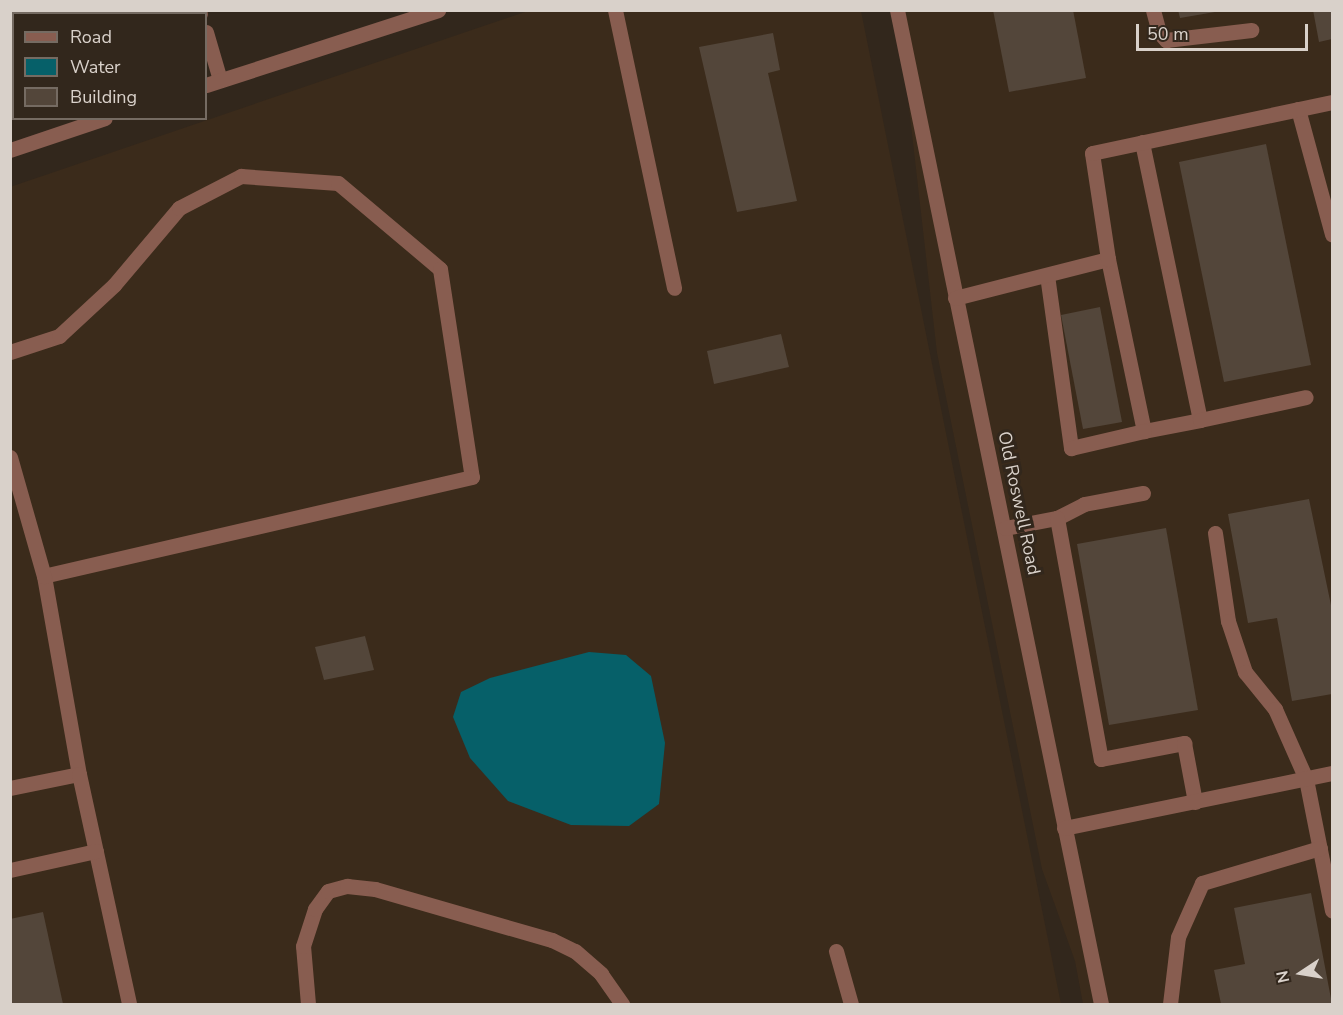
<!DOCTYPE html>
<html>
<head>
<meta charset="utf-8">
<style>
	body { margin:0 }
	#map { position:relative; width:1343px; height:1015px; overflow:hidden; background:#32271c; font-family:"Nunito Sans",sans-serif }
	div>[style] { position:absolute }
	.built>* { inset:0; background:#3b2b1b }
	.water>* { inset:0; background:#066069 }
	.building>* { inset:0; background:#53463a }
	.minor>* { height:15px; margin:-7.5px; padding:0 7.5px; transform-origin:7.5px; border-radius:7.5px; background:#885d50 }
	span { translate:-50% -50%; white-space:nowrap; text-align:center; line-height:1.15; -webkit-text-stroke:6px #32271c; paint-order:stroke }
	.street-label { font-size:18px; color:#d9d1ca }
	.frame { position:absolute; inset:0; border:12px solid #d9d1ca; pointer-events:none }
	.legend { position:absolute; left:12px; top:12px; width:195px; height:108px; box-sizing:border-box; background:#32271c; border:2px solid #756b62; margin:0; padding:8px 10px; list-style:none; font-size:18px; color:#d9d1ca }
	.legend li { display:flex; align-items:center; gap:12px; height:30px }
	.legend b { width:30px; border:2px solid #756b62 }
	.north { position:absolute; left:1271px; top:943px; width:60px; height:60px; -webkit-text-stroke:4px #32271c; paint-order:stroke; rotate:258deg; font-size:16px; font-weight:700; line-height:24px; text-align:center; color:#d9d1ca }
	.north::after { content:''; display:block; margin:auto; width:21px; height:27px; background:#d9d1ca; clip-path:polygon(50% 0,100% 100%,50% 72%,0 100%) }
	.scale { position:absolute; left:1136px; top:24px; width:172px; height:27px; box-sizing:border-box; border:3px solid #d9d1ca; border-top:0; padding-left:8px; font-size:18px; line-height:21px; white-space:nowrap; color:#d9d1ca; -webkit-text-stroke:4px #32271c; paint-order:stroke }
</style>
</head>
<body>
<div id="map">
	<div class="built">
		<i style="clip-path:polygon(528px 11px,861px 11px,1061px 1004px,11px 1004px,10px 187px)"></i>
		<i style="clip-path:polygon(898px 11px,1332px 11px,1332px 1004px,1083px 1004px,1075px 961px,1042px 869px,937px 353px)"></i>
	</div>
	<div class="water">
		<i style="clip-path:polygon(589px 652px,626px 655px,651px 676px,665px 743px,659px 804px,629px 826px,571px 825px,508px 801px,470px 758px,453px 717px,461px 692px,490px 678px)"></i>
	</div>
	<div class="building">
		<i style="clip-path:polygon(993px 10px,1073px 10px,1086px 78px,1009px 92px)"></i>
		<i style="clip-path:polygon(1178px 10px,1215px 10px,1215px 12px,1180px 18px)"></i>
		<i style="clip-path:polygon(1313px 10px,1332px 10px,1332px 39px,1319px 42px)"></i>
		<i style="clip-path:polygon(773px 33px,780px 70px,768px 73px,797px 201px,737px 212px,699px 47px)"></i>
		<i style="clip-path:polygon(1266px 144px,1311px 365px,1224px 382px,1179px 162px)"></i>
		<i style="clip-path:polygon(1100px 307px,1122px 422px,1083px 429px,1061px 315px)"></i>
		<i style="clip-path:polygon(781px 334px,789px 367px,714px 384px,707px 351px)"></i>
		<i style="clip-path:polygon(1309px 499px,1332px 610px,1332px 694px,1292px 701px,1277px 618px,1248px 623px,1228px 514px)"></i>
		<i style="clip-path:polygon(1166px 528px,1198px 710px,1109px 725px,1077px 544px)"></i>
		<i style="clip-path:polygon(365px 636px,374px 670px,324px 680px,315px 647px)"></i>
		<i style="clip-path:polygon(1311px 893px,1332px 1004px,1221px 1004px,1214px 970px,1245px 964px,1234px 908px)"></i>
		<i style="clip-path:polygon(43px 912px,63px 1004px,10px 1004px,10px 919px)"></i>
	</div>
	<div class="minor">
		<i style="left:199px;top:10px;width:4px;rotate:76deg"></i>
		<i style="left:615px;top:10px;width:284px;rotate:78deg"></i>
		<i style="left:897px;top:10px;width:1015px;rotate:78.4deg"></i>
		<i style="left:1153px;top:10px;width:23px;rotate:75deg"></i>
		<i style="left:1159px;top:32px;width:11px;rotate:49deg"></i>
		<i style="left:1166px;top:40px;width:86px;rotate:-6.7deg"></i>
		<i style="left:206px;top:32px;width:50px;rotate:73.7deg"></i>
		<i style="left:206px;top:85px;width:244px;rotate:-17.9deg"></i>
		<i style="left:1298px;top:109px;width:130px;rotate:74.8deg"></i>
		<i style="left:10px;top:150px;width:100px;rotate:-18.6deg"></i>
		<i style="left:1108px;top:259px;width:176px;rotate:78.2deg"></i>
		<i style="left:1144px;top:431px;width:57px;rotate:-11.1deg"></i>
		<i style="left:1200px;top:420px;width:284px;rotate:-101.8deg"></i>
		<i style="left:1047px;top:275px;width:175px;rotate:82.1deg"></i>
		<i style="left:1071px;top:448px;width:75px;rotate:-13.1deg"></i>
		<i style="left:955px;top:298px;width:158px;rotate:-14.3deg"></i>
		<i style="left:1108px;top:259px;width:107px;rotate:-98.6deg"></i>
		<i style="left:1092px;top:153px;width:245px;rotate:-12deg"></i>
		<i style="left:10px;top:352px;width:52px;rotate:-18.1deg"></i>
		<i style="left:59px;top:336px;width:75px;rotate:-42.8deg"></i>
		<i style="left:114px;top:285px;width:101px;rotate:-49.8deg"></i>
		<i style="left:179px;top:208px;width:70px;rotate:-27.3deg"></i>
		<i style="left:241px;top:176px;width:97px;rotate:4.1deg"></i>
		<i style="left:338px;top:183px;width:133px;rotate:40.1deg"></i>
		<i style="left:440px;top:269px;width:210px;rotate:81.3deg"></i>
		<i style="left:472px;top:477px;width:439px;rotate:167deg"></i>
		<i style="left:44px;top:576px;width:201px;rotate:80deg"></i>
		<i style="left:79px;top:774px;width:70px;rotate:168.5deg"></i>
		<i style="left:1200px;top:420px;width:108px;rotate:-12.2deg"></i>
		<i style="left:10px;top:457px;width:124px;rotate:74.1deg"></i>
		<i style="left:1057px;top:518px;width:30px;rotate:-27deg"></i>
		<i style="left:1084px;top:504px;width:60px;rotate:-10.6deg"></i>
		<i style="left:1005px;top:528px;width:53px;rotate:-10.9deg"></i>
		<i style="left:1057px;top:518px;width:245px;rotate:79.7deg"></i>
		<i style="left:1101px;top:759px;width:85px;rotate:-10.9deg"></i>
		<i style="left:1184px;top:743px;width:60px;rotate:79.4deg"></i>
		<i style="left:1215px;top:533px;width:89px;rotate:81.6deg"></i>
		<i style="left:1228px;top:621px;width:54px;rotate:71.6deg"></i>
		<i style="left:1245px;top:672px;width:48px;rotate:51deg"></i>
		<i style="left:1275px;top:709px;width:77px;rotate:66.1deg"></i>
		<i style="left:1306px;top:779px;width:134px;rotate:78.8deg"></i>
		<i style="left:79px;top:774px;width:235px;rotate:77.7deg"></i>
		<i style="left:1064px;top:828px;width:274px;rotate:-11.6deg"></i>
		<i style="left:10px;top:870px;width:88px;rotate:-12.5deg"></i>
		<i style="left:836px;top:951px;width:55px;rotate:74.2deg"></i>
		<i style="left:308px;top:1004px;width:58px;rotate:-94.9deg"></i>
		<i style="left:303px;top:946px;width:39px;rotate:-72deg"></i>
		<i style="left:315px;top:909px;width:22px;rotate:-54deg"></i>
		<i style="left:328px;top:891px;width:20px;rotate:-15deg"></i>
		<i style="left:347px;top:886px;width:28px;rotate:6deg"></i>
		<i style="left:375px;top:889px;width:184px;rotate:16.1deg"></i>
		<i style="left:552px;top:940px;width:25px;rotate:26deg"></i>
		<i style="left:575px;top:951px;width:35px;rotate:41deg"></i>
		<i style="left:601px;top:974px;width:37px;rotate:55deg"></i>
		<i style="left:1170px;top:1004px;width:67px;rotate:-83.2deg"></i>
		<i style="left:1178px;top:937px;width:59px;rotate:-66deg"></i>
		<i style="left:1202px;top:883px;width:123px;rotate:-16.5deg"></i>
	</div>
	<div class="street-label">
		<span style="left:1019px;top:503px;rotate:78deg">Old Roswell Road</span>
	</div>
	<div class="frame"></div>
	<ul class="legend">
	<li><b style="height:8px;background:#885d50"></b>Road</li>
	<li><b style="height:16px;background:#066069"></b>Water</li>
	<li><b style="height:16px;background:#53463a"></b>Building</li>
	</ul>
	<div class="north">N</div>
	<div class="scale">50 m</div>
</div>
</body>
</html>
